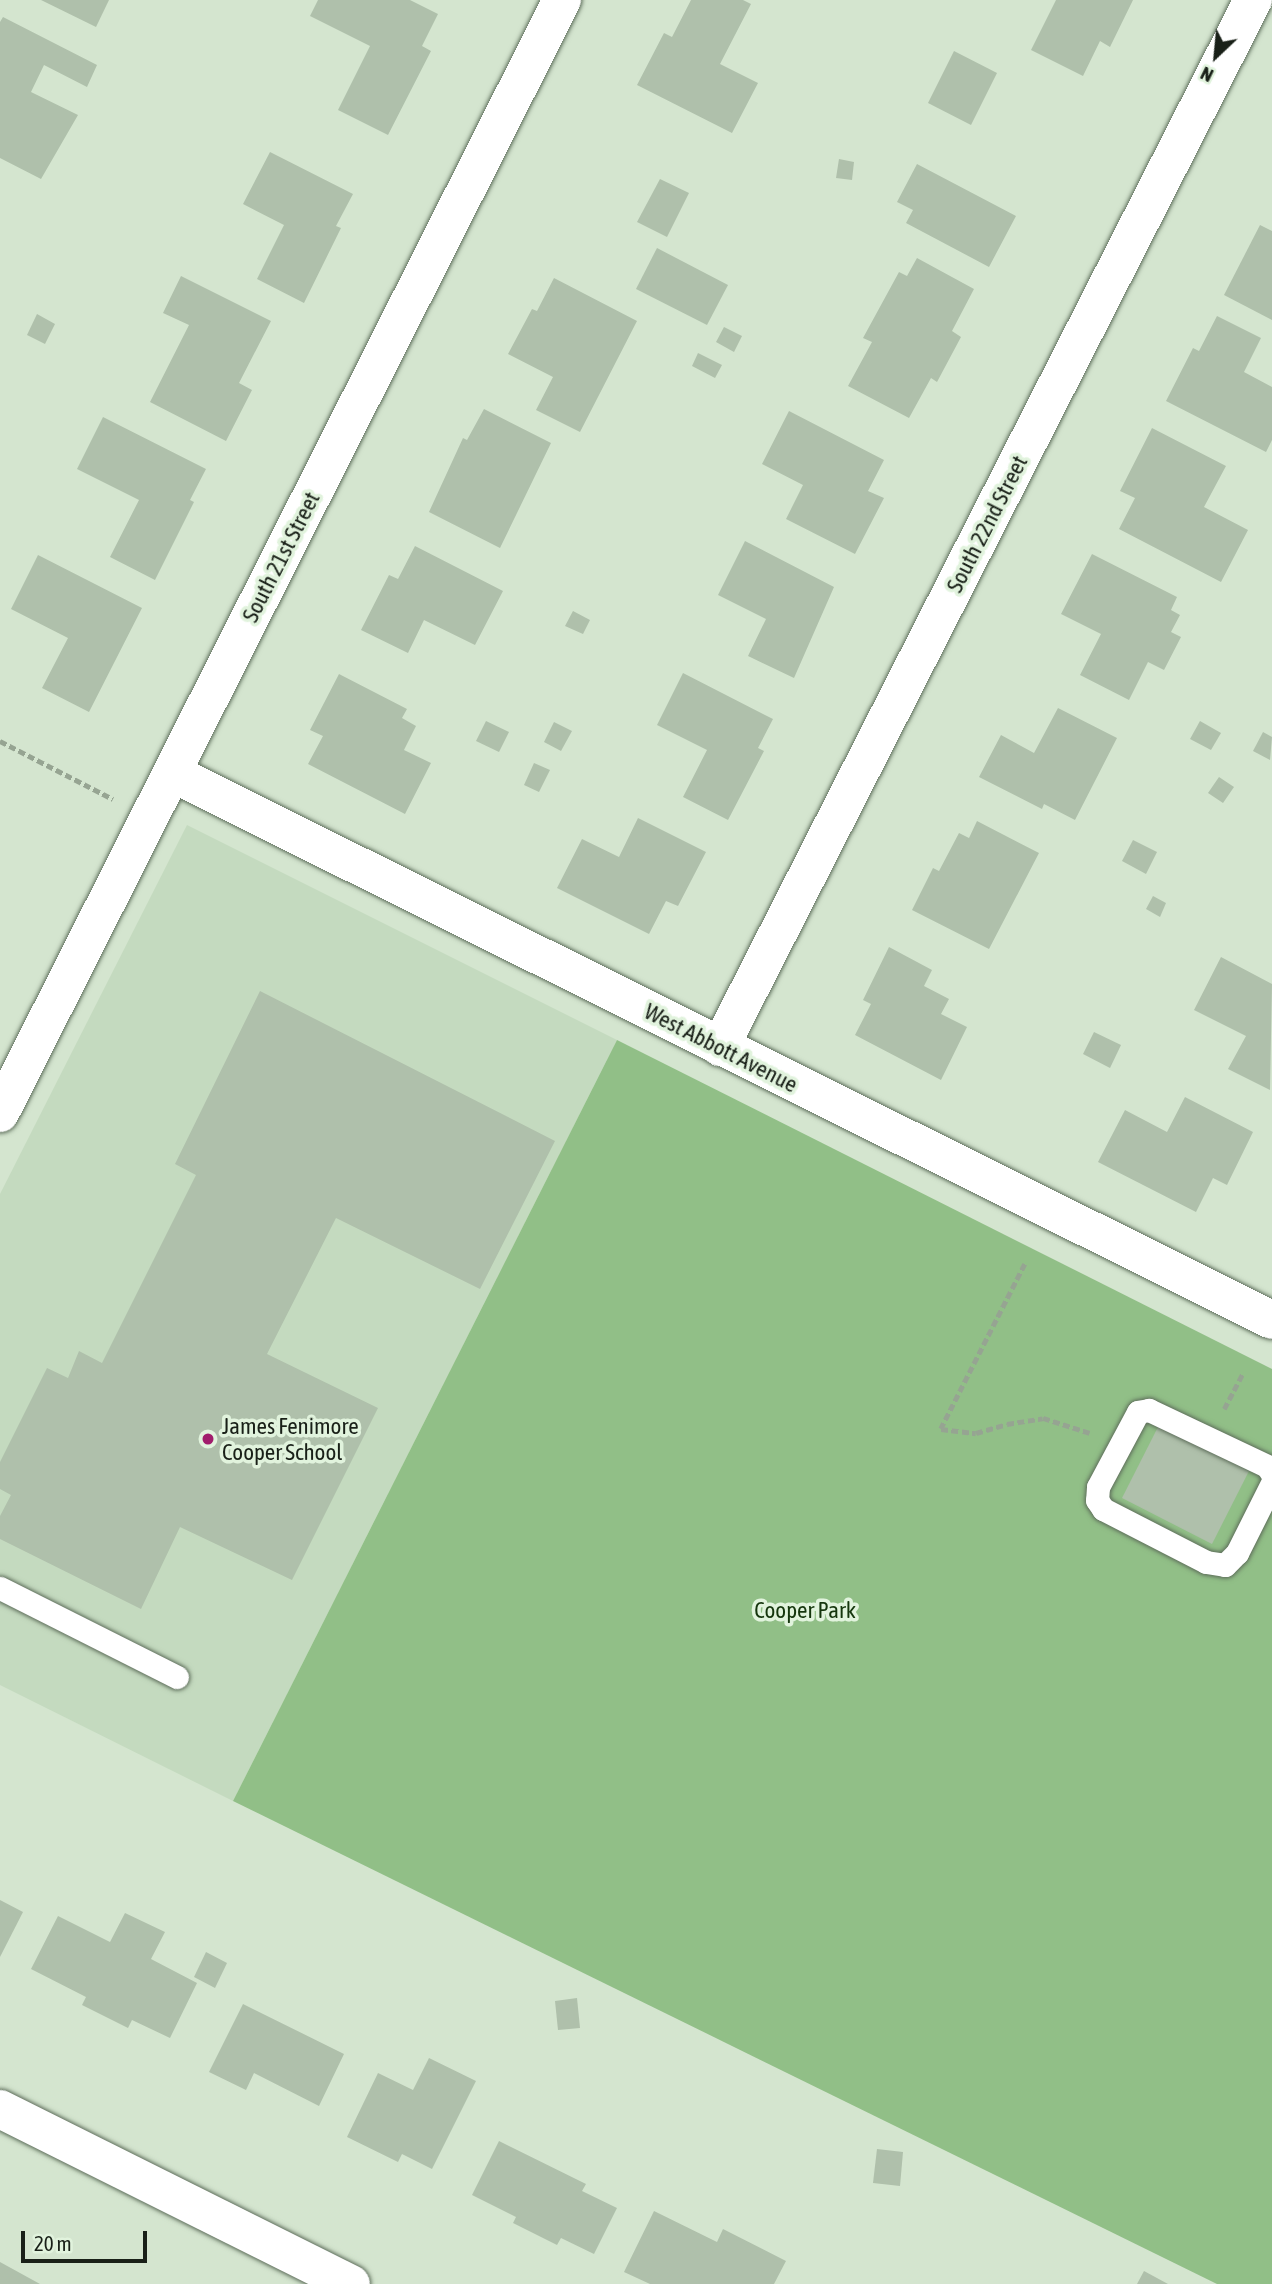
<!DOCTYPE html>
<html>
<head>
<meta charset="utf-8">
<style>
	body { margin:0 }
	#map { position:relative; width:1272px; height:2284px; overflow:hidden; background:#d4e5cf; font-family:"Asap Condensed",sans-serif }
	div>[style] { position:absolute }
	.built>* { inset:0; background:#c4dabf }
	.green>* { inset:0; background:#91bf87 }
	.building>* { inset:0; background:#afc0ab }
	.path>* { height:4.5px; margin-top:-2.25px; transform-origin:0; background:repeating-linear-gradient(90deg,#96a492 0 7px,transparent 0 10.5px) }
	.roads { filter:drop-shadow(0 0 2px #5e6e5b) drop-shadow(0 0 2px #5e6e5b) }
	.service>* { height:23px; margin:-11.5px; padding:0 11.5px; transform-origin:11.5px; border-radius:11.5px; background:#fff }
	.minor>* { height:38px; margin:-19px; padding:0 19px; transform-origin:19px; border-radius:19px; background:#fff }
	.tertiary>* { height:38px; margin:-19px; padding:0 19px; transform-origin:19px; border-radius:19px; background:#fff }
	.dots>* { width:19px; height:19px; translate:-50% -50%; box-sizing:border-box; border:4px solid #e1f3dd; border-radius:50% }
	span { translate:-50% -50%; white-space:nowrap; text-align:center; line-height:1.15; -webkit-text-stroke:7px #e1f3dd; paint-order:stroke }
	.street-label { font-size:23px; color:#192018 }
	.poi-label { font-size:23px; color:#192018 }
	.left { translate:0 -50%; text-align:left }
	.park-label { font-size:23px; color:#15360d }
	.north { position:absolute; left:1181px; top:21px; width:70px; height:70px; -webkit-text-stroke:5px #e1f3dd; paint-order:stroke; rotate:206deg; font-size:19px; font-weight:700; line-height:28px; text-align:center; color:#192018 }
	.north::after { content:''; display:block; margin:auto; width:24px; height:32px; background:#192018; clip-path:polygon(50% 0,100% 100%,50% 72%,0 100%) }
	.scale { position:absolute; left:21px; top:2231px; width:126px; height:32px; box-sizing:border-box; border:4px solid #192018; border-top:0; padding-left:9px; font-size:21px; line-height:24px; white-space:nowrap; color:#192018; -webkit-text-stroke:5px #e1f3dd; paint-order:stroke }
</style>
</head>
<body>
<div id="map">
	<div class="built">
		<i style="clip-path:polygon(187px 825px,617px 1040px,233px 1801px,0 1685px,0 1194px)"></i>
	</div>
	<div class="green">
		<i style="clip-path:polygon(617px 1040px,1272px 1369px,1272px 2284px,1217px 2284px,233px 1801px)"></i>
	</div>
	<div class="building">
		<i style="clip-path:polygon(41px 0,109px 0,96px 27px)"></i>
		<i style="clip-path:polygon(318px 0,410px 0,438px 14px,422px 46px,431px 51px,388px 135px,338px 110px,370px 46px,310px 16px)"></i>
		<i style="clip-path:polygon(691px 0,743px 0,751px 4px,720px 64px,758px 83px,732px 133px,637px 85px,664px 33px,672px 37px)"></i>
		<i style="clip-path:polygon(1056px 0,1133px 0,1110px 47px,1100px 41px,1083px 76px,1031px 50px)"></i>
		<i style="clip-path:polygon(3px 17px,97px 65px,87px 87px,44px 65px,31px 92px,78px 115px,41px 179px,0 158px,0 22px)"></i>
		<i style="clip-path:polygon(954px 51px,997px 73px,971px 125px,928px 103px)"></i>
		<i style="clip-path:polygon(270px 152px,353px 194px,336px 226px,341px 228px,304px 303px,257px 279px,284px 225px,243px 204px)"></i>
		<i style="clip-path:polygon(839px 159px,854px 162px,852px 180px,836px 178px)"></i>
		<i style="clip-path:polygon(917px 164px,1016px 216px,989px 267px,906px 223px,913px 210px,897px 202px)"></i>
		<i style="clip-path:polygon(660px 179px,689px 193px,667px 237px,637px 222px)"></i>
		<i style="clip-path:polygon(1260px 225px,1272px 231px,1272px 320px,1224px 295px)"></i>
		<i style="clip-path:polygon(657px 248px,728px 285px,707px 325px,636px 289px)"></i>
		<i style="clip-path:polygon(917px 258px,974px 289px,952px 331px,961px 337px,937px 382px,931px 378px,909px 418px,848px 386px,872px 342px,863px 338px,899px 272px,907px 276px)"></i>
		<i style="clip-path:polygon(181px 276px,271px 321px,239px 383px,252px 390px,226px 441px,150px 402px,189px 325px,163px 313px)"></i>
		<i style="clip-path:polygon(554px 278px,637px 321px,580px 432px,536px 410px,553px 377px,508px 354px,532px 309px,537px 311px)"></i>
		<i style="clip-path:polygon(37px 314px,55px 324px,45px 344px,27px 335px)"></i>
		<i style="clip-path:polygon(1217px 316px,1261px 338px,1244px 372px,1272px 387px,1272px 440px,1266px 452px,1166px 401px,1193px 348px,1199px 351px)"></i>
		<i style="clip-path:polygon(724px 327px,742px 336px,734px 352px,716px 342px)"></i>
		<i style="clip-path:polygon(698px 353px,722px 365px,715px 378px,692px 366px)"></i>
		<i style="clip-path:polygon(484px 409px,551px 443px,500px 548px,429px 512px,463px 438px,467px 440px)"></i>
		<i style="clip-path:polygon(789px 411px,884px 460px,868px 491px,884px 498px,855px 554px,786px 519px,803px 485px,762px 464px)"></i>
		<i style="clip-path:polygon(103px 417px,206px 469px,190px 500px,194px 502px,155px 580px,110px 557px,139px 500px,77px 469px)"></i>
		<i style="clip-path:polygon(1152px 428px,1226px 466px,1204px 507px,1248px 530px,1221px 582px,1119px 529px,1135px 498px,1120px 491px)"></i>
		<i style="clip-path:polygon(745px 541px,834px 587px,794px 678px,748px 656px,766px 619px,718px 595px)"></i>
		<i style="clip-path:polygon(415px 546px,503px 591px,475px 645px,424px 620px,408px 653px,361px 630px,389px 575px,398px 579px)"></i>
		<i style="clip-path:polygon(1092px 554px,1177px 597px,1171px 610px,1180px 615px,1171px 632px,1181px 637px,1164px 670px,1148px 662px,1129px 700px,1080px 675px,1101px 634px,1061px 614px)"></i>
		<i style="clip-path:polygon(38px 555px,142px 608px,89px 712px,42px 688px,68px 638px,11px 609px)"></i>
		<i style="clip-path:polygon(573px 611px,590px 620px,583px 634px,565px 626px)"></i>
		<i style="clip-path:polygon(683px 673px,773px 719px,758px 748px,764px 751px,728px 820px,683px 797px,707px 750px,657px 725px)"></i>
		<i style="clip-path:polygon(339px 674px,407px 709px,402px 718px,416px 726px,404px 750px,431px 763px,405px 814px,308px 764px,323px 736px,310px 730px)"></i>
		<i style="clip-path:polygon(1058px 708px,1117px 738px,1075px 820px,1044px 804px,1042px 809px,979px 777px,1001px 735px,1034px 753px)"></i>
		<i style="clip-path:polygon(486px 721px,509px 732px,499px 752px,476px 741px)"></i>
		<i style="clip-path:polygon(1200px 721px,1221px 733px,1211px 750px,1190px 739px)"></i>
		<i style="clip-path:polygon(554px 722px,572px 731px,561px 751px,544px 742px)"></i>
		<i style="clip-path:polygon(1263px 732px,1272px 737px,1270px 760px,1253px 751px)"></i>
		<i style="clip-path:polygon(534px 763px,550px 770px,539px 792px,524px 785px)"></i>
		<i style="clip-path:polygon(1219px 777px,1234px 787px,1223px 803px,1208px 793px)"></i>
		<i style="clip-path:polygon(638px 818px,706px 852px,678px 906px,666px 901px,649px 934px,557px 888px,582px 839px,619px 857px)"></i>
		<i style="clip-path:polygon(977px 821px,1039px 853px,989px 949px,912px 910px,933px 868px,939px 871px,959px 833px,969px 838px)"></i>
		<i style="clip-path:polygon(1133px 840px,1157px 852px,1146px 874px,1122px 861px)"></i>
		<i style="clip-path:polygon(1153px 896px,1166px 903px,1160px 917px,1146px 909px)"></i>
		<i style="clip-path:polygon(889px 947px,932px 970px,924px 986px,949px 999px,941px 1014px,967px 1027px,941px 1080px,855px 1035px,871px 1004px,863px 1000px)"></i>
		<i style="clip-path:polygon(1221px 957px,1272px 984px,1270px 1090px,1228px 1069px,1246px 1036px,1194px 1010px)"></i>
		<i style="clip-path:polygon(260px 991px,555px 1141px,480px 1289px,336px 1218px,267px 1354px,378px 1408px,292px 1580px,180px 1527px,141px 1609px,0 1539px,0 1516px,11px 1495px,0 1489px,0 1462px,47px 1368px,68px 1378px,79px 1351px,102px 1363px,196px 1175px,175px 1164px)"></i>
		<i style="clip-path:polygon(1094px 1032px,1121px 1045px,1110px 1068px,1083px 1054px)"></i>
		<i style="clip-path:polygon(1185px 1097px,1253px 1132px,1227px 1185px,1213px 1178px,1196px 1212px,1098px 1162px,1125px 1110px,1167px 1132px)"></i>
		<i style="clip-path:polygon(1159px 1425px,1249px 1471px,1212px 1544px,1122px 1498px)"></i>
		<i style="clip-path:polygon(0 1900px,23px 1912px,0 1957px)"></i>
		<i style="clip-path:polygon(125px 1913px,165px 1932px,151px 1959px,197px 1983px,170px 2038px,132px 2020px,128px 2028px,82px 2005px,86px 1997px,31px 1969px,58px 1916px,110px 1942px)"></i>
		<i style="clip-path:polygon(206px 1952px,227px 1963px,215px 1988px,194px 1977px)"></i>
		<i style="clip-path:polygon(577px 1998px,580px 2028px,558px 2030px,555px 2001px)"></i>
		<i style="clip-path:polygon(243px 2004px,344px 2054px,319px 2106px,254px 2073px,246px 2090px,209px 2072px)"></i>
		<i style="clip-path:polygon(429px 2058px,476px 2081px,432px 2169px,402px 2154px,398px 2162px,347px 2137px,378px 2073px,413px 2090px)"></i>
		<i style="clip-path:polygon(499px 2141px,586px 2184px,582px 2191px,617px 2208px,594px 2254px,561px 2238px,557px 2245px,513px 2223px,516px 2217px,472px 2195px)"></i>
		<i style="clip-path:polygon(877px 2149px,903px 2152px,900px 2186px,873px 2183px)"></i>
		<i style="clip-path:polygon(654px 2211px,717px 2242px,723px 2229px,786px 2261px,774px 2284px,650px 2284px,624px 2272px)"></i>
		<i style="clip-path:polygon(0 2262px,40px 2284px,0 2284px)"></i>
		<i style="clip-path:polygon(1144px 2271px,1168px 2284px,1137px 2284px)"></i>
	</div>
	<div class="path">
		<i style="left:0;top:741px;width:127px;rotate:27.2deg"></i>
		<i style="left:1025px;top:1264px;width:185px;rotate:117deg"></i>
		<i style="left:941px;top:1429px;width:35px;rotate:7deg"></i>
		<i style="left:976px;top:1433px;width:32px;rotate:-16deg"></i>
		<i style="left:1007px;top:1424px;width:36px;rotate:-9deg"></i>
		<i style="left:1043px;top:1418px;width:49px;rotate:17.7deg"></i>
		<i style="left:1224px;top:1409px;width:41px;rotate:-62.2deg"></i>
	</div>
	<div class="roads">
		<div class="service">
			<i style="left:1272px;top:1474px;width:9px;rotate:-122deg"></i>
			<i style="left:1267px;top:1466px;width:131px;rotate:-154.6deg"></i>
			<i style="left:1149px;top:1410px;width:11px;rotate:170deg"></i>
			<i style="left:1138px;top:1412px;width:85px;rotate:118.1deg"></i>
			<i style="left:1098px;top:1487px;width:13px;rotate:94deg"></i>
			<i style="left:1097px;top:1500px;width:11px;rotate:56deg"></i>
			<i style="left:1103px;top:1509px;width:116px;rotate:27.2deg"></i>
			<i style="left:1206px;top:1562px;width:19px;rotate:9deg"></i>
			<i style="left:1225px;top:1565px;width:17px;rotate:-45deg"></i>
			<i style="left:1237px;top:1553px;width:78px;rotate:-63.4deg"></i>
			<i style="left:0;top:1588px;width:198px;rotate:26.7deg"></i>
		</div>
		<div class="minor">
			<i style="left:172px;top:773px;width:1228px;rotate:26.44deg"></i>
			<i style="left:720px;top:1047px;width:1175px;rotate:-63.02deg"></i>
			<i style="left:0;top:1113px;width:1247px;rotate:-63.21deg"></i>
		</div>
		<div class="tertiary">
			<i style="left:0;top:2109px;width:392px;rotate:26.5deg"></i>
		</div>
	</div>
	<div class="dots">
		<i style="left:208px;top:1439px;background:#a11d6c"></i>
	</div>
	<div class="street-label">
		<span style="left:987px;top:524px;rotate:-63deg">South 22nd Street</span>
		<span style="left:281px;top:557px;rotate:-63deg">South 21st Street</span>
		<span style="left:721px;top:1048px;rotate:27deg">West Abbott Avenue</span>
	</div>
	<div class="poi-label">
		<span class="left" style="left:222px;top:1439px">James Fenimore<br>Cooper School</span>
	</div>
	<div class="park-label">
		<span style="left:805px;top:1610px">Cooper Park</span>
	</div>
	<div class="north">N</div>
	<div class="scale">20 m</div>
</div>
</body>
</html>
